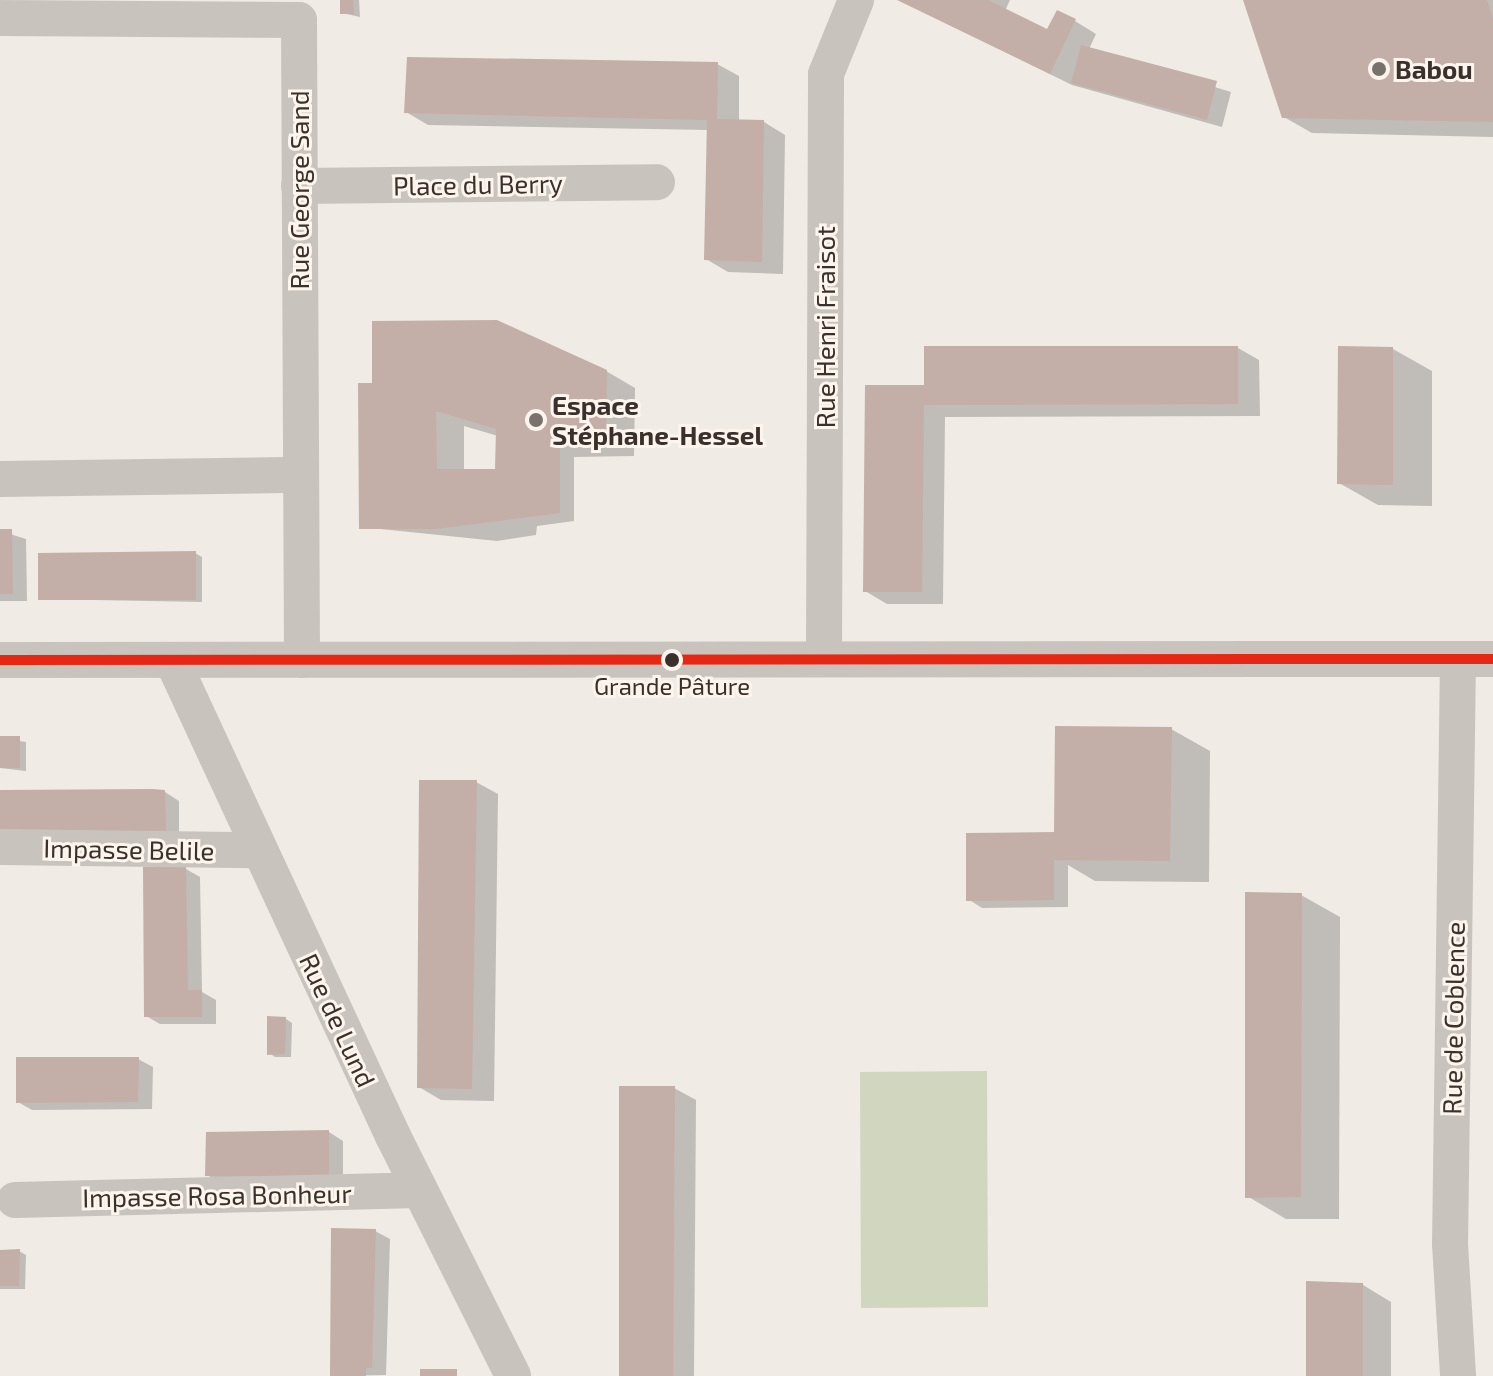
<!DOCTYPE html>
<html>
<head>
<meta charset="utf-8">
<style>
	body { margin:0 }
	#map { position:relative; width:1493px; height:1376px; overflow:hidden; background:#f0ebe5; font-family:"Exo 2",sans-serif }
	div>[style] { position:absolute }
	.green>* { inset:0; background:#d1d6bf }
	.shadow>* { inset:0; background:#0003 }
	.building>* { inset:0; background:#c3afa7 }
	.minor>* { height:36px; margin:-18px; padding:0 18px; transform-origin:18px; border-radius:18px; background:#c9c3be }
	.bus-1>* { height:10px; margin:-5px; padding:0 5px; transform-origin:5px; border-radius:5px; background:#e52713 }
	.dots>* { width:22px; height:22px; translate:-50% -50%; box-sizing:border-box; border:4px solid #fbf5ee; border-radius:50% }
	span { translate:-50% -50%; white-space:nowrap; text-align:center; line-height:1.15; -webkit-text-stroke:6px #fbf5ee; paint-order:stroke }
	.bus-label { font-size:24px; color:#3b302b }
	.poi-label { font-size:26px; color:#3b302b; font-weight:700 }
	.left { translate:0 -50%; text-align:left }
	.street-label { font-size:26px; color:#3b302b }
</style>
</head>
<body>
<div id="map">
	<div class="green">
		<i style="clip-path:polygon(987px 1071px,988px 1307px,861px 1308px,860px 1072px)"></i>
	</div>
	<div class="shadow">
		<i style="clip-path:polygon(342px 0,359px 0,360px 17px,342px 13px)"></i>
		<i style="clip-path:polygon(899px 0,1010px 0,1005px 11px,1048px 32px,1075px 21px,1096px 34px,1089px 49px,1231px 92px,1222px 127px,1072px 85px)"></i>
		<i style="clip-path:polygon(1245px 0,1493px 0,1493px 137px,1312px 133px,1284px 117px)"></i>
		<i style="clip-path:polygon(717px 64px,739px 76px,739px 122px,764px 122px,785px 135px,783px 274px,728px 272px,706px 259px,709px 130px,428px 125px,406px 112px)"></i>
		<i style="clip-path:polygon(1238px 348px,1259px 360px,1260px 416px,945px 417px,943px 604px,887px 604px,865px 591px,926px 387px)"></i>
		<i style="clip-path:polygon(1393px 349px,1432px 371px,1432px 506px,1378px 505px,1339px 483px)"></i>
		<i style="clip-path:polygon(evenodd,606px 371px,635px 388px,634px 456px,574px 457px,574px 521px,537px 526px,536px 535px,497px 541px,361px 527px,360px 385px,606px 371px,464px 426px,498px 436px,497px 471px,464px 471px,464px 426px)"></i>
		<i style="clip-path:polygon(0 531px,26px 539px,27px 601px,0 601px)"></i>
		<i style="clip-path:polygon(195px 553px,202px 557px,202px 602px,40px 599px)"></i>
		<i style="clip-path:polygon(1171px 729px,1210px 751px,1209px 882px,1095px 881px,1068px 865px,1068px 907px,982px 908px,968px 899px,1053px 834px)"></i>
		<i style="clip-path:polygon(0 738px,26px 742px,26px 771px,0 768px)"></i>
		<i style="clip-path:polygon(476px 782px,498px 794px,494px 1101px,441px 1100px,419px 1087px)"></i>
		<i style="clip-path:polygon(0 792px,165px 792px,179px 801px,179px 840px)"></i>
		<i style="clip-path:polygon(186px 869px,200px 877px,202px 992px,216px 1000px,216px 1024px,160px 1024px,146px 1016px)"></i>
		<i style="clip-path:polygon(1301px 895px,1340px 917px,1339px 1219px,1286px 1219px,1247px 1196px)"></i>
		<i style="clip-path:polygon(286px 1019px,292px 1023px,291px 1057px,275px 1057px,269px 1053px)"></i>
		<i style="clip-path:polygon(138px 1059px,153px 1067px,152px 1109px,32px 1110px,18px 1102px)"></i>
		<i style="clip-path:polygon(674px 1088px,696px 1100px,694px 1376px,621px 1376px)"></i>
		<i style="clip-path:polygon(329px 1132px,343px 1141px,343px 1183px,222px 1184px,207px 1175px)"></i>
		<i style="clip-path:polygon(375px 1231px,390px 1239px,386px 1375px,332px 1376px)"></i>
		<i style="clip-path:polygon(19px 1251px,26px 1255px,25px 1289px,0 1289px,0 1252px)"></i>
		<i style="clip-path:polygon(1363px 1285px,1391px 1302px,1391px 1376px,1308px 1376px)"></i>
	</div>
	<div class="building">
		<i style="clip-path:polygon(340px 0,353px 0,354px 14px,340px 14px)"></i>
		<i style="clip-path:polygon(897px 0,988px 0,1047px 29px,1057px 10px,1076px 19px,1050px 74px)"></i>
		<i style="clip-path:polygon(1243px 0,1487px 0,1493px 19px,1493px 122px,1282px 118px)"></i>
		<i style="clip-path:polygon(1081px 45px,1217px 81px,1207px 120px,1071px 83px)"></i>
		<i style="clip-path:polygon(407px 57px,718px 62px,717px 119px,764px 120px,762px 262px,704px 260px,707px 120px,404px 113px)"></i>
		<i style="clip-path:polygon(evenodd,497px 320px,607px 370px,606px 441px,560px 442px,560px 513px,436px 529px,359px 529px,358px 383px,372px 383px,372px 321px,497px 320px,436px 411px,496px 429px,495px 469px,437px 469px,436px 411px)"></i>
		<i style="clip-path:polygon(924px 346px,1238px 346px,1238px 404px,924px 405px,922px 592px,863px 592px,865px 385px,924px 385px)"></i>
		<i style="clip-path:polygon(1338px 346px,1393px 347px,1393px 485px,1337px 484px)"></i>
		<i style="clip-path:polygon(0 529px,12px 529px,13px 594px,0 594px)"></i>
		<i style="clip-path:polygon(196px 551px,196px 600px,38px 600px,38px 553px)"></i>
		<i style="clip-path:polygon(1055px 726px,1172px 727px,1170px 861px,1054px 860px,1054px 900px,966px 901px,966px 833px,1054px 832px)"></i>
		<i style="clip-path:polygon(0 736px,20px 736px,20px 768px,0 768px)"></i>
		<i style="clip-path:polygon(419px 780px,477px 780px,472px 1089px,417px 1088px)"></i>
		<i style="clip-path:polygon(152px 789px,165px 790px,166px 832px,0 833px,0 790px)"></i>
		<i style="clip-path:polygon(143px 867px,186px 867px,188px 990px,202px 990px,202px 1017px,144px 1017px)"></i>
		<i style="clip-path:polygon(1245px 892px,1302px 893px,1301px 1197px,1245px 1198px)"></i>
		<i style="clip-path:polygon(267px 1016px,286px 1017px,285px 1054px,267px 1055px)"></i>
		<i style="clip-path:polygon(16px 1057px,139px 1057px,138px 1102px,16px 1103px)"></i>
		<i style="clip-path:polygon(619px 1086px,675px 1086px,673px 1376px,619px 1376px)"></i>
		<i style="clip-path:polygon(329px 1130px,329px 1176px,205px 1176px,206px 1132px)"></i>
		<i style="clip-path:polygon(331px 1228px,376px 1229px,372px 1368px,366px 1368px,366px 1376px,330px 1376px)"></i>
		<i style="clip-path:polygon(20px 1249px,19px 1286px,0 1286px,0 1250px)"></i>
		<i style="clip-path:polygon(1306px 1281px,1363px 1283px,1363px 1376px,1306px 1376px)"></i>
		<i style="clip-path:polygon(420px 1369px,457px 1369px,457px 1376px,420px 1376px)"></i>
	</div>
	<div class="minor">
		<i style="left:0;top:18px;width:299px;rotate:0.4deg"></i>
		<i style="left:299px;top:20px;width:640px;rotate:89.73deg"></i>
		<i style="left:299px;top:186px;width:358px;rotate:-0.6deg"></i>
		<i style="left:0;top:479px;width:299px;rotate:-0.8deg"></i>
		<i style="left:824px;top:659px;width:585px;rotate:-89.8deg"></i>
		<i style="left:826px;top:74px;width:80px;rotate:-67.9deg"></i>
		<i style="left:1458px;top:659px;width:585px;rotate:90.78deg"></i>
		<i style="left:1450px;top:1244px;width:132px;rotate:86.5deg"></i>
		<i style="left:0;top:660px;width:1493px;rotate:-0.04deg"></i>
		<i style="left:172px;top:660px;width:525px;rotate:65.1deg"></i>
		<i style="left:393px;top:1136px;width:268px;rotate:63.4deg"></i>
		<i style="left:0;top:847px;width:258px;rotate:0.7deg"></i>
		<i style="left:15px;top:1200px;width:404px;rotate:-1.4deg"></i>
	</div>
	<div class="bus-1">
		<i style="left:0;top:660px;width:1493px;rotate:-0.04deg"></i>
	</div>
	<div class="dots">
		<i style="left:1379px;top:69px;background:#7a716c"></i>
		<i style="left:536px;top:420px;background:#7a716c"></i>
		<i style="left:672px;top:660px;background:#3b302b"></i>
	</div>
	<div class="bus-label">
		<span style="left:672px;top:686px">Grande Pâture</span>
	</div>
	<div class="poi-label">
		<span class="left" style="left:1395px;top:69px">Babou</span>
		<span class="left" style="left:552px;top:420px">Espace<br>Stéphane-Hessel</span>
	</div>
	<div class="street-label">
		<span style="left:478px;top:184px;rotate:-1deg">Place du Berry</span>
		<span style="left:299px;top:190px;rotate:-90deg">Rue George Sand</span>
		<span style="left:825px;top:327px;rotate:-90deg">Rue Henri Fraisot</span>
		<span style="left:129px;top:849px;rotate:1deg">Impasse Belile</span>
		<span style="left:1453px;top:1018px;rotate:-89deg">Rue de Coblence</span>
		<span style="left:338px;top:1020px;rotate:65deg">Rue de Lund</span>
		<span style="left:217px;top:1195px;rotate:-1deg">Impasse Rosa Bonheur</span>
	</div>
</div>
</body>
</html>
